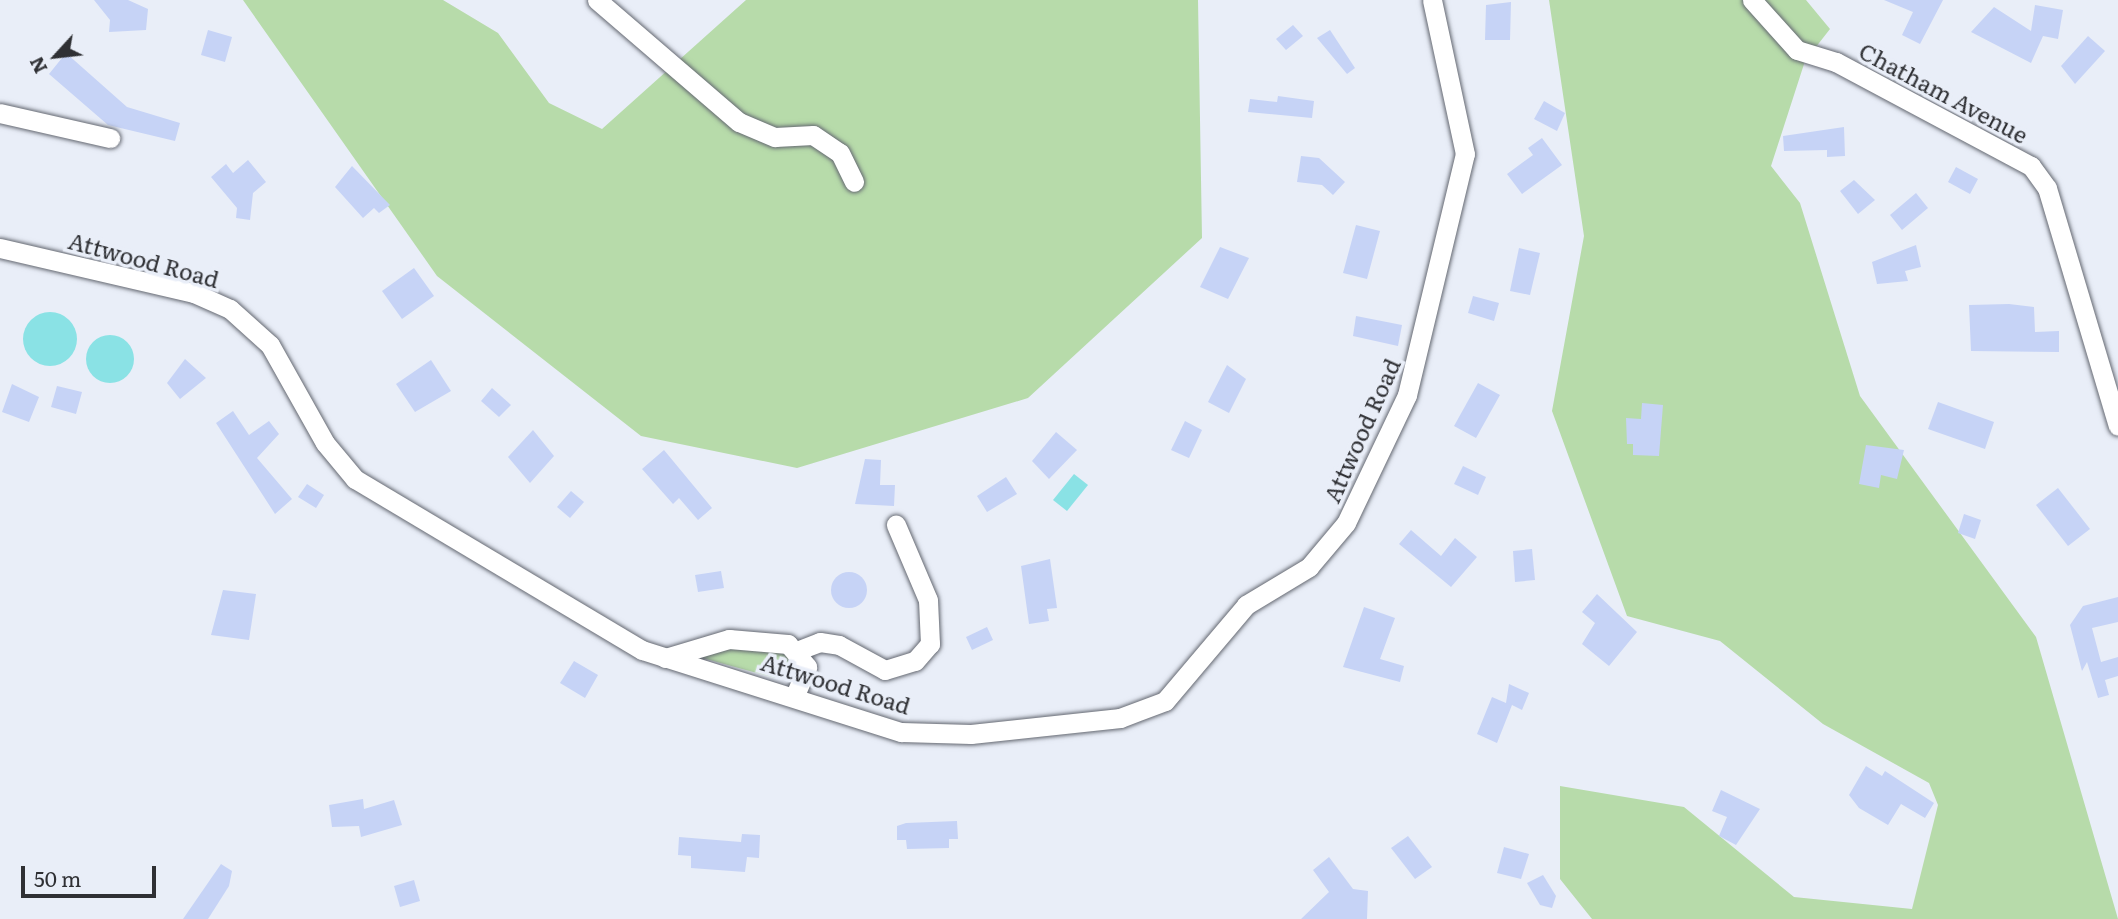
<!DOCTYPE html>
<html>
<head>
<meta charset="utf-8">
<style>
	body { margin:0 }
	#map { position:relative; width:2118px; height:919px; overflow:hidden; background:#e9eef8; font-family:Literata,serif }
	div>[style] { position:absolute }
	.green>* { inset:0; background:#b7dbaa }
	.water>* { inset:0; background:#8ae2e5 }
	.round { border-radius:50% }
	.building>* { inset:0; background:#c6d3f6 }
	.roads { filter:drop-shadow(0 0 2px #646871) drop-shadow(0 0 2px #646871) }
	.minor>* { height:19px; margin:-9.5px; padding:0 9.5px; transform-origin:9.5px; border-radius:9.5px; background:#fff }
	span { translate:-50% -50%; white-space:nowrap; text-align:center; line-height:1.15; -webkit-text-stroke:7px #e9eef8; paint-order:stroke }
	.street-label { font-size:23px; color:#2f3034 }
	.north { position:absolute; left:21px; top:21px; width:70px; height:70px; -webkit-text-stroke:5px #e9eef8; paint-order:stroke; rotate:243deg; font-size:19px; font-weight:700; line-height:28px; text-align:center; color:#2f3034 }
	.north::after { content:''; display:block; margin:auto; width:24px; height:32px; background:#2f3034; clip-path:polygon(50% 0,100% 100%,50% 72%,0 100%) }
	.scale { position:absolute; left:21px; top:866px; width:135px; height:32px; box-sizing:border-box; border:4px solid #2f3034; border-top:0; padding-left:9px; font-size:21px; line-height:24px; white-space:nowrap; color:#2f3034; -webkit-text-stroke:5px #e9eef8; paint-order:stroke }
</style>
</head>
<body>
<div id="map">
	<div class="green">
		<i style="clip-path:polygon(243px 0,443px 0,498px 33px,549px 103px,602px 129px,746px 0,1198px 0,1202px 238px,1028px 398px,797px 468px,641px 436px,437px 276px)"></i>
		<i style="clip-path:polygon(1549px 0,1806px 0,1830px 29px,1805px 61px,1771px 166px,1800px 203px,1860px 396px,2036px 637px,2118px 919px,1592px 919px,1560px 879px,1560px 786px,1684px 807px,1794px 897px,1912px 909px,1938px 805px,1929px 783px,1823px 724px,1720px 641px,1627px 616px,1552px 411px,1584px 236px)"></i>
		<i style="clip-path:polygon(745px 645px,789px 654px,795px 673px,775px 678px,695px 656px)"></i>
	</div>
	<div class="water">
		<i class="round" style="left:23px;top:312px;width:54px;height:54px"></i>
		<i class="round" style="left:86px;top:335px;width:48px;height:48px"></i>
		<i style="clip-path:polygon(1074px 474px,1088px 485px,1067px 511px,1053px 500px)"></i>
	</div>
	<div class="building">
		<i style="clip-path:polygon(94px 0,128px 0,148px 9px,146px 30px,109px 32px,110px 20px)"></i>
		<i style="clip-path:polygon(1884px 0,1943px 0,1920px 44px,1902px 35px,1913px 12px)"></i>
		<i style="clip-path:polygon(1511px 2px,1510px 40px,1485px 40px,1486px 5px)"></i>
		<i style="clip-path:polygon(2035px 5px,2063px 10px,2058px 39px,2043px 36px,2031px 63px,1971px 32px,1994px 7px,2031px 31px)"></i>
		<i style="clip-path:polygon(1293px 25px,1303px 36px,1286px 50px,1276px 39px)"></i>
		<i style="clip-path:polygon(208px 30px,232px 37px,225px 62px,201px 55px)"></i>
		<i style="clip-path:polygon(1330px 30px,1355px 68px,1347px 74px,1317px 38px)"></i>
		<i style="clip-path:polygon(2088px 36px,2105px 51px,2075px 84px,2061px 66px)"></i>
		<i style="clip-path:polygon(66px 53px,127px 107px,180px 123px,175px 141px,108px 125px,49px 74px)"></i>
		<i style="clip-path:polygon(1278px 96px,1314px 101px,1312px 118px,1248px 112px,1250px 99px,1277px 102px)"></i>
		<i style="clip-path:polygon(1544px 101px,1565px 113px,1557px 131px,1534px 119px)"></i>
		<i style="clip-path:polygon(1844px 127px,1845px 156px,1827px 157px,1827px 150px,1784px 151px,1783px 136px)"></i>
		<i style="clip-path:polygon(1542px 138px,1562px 165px,1522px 194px,1507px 174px,1533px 155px,1528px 148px)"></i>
		<i style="clip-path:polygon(1301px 156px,1319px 158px,1345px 182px,1333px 195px,1322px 185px,1297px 182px)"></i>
		<i style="clip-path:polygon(248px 160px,266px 182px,253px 193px,250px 220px,236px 218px,237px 208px,211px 177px,226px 164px,233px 173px)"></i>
		<i style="clip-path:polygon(352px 166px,390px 205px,379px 213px,374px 208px,363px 218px,335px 187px)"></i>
		<i style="clip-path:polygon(1956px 167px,1978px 179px,1970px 194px,1948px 182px)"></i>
		<i style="clip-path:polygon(1854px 180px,1875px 200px,1858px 214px,1840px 191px)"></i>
		<i style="clip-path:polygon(1916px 193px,1928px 208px,1902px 230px,1890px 215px)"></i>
		<i style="clip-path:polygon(1356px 225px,1380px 231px,1367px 279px,1343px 273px)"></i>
		<i style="clip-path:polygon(1916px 245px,1921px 267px,1905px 271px,1908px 281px,1877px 284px,1872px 262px)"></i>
		<i style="clip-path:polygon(1220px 247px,1249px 258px,1228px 299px,1200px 287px)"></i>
		<i style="clip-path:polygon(1519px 248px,1540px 253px,1530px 295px,1510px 291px)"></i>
		<i style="clip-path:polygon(414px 268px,434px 296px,402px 319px,382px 291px)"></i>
		<i style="clip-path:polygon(1473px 296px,1499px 303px,1494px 321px,1468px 313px)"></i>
		<i style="clip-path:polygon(2009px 304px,2034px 307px,2035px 332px,2059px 331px,2059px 352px,1971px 351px,1969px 305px)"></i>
		<i style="clip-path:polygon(1356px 316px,1402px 325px,1398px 346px,1353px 336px)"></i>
		<i style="clip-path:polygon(185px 359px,206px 378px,180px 399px,167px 383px)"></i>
		<i style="clip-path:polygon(431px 360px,451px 391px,415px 412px,396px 384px)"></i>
		<i style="clip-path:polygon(1227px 365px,1246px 379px,1229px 413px,1208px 402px)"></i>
		<i style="clip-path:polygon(1478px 383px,1500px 395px,1476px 438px,1454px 426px)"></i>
		<i style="clip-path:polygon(12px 384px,39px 397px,29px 422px,2px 412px)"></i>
		<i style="clip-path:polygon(57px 386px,82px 392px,76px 414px,51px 407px)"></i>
		<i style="clip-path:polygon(492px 388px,511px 405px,499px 417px,481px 401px)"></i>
		<i style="clip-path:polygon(1938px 402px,1994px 422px,1985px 449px,1928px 429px)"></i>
		<i style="clip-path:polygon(1642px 403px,1663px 405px,1659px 456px,1633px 455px,1633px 444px,1627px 444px,1626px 418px,1641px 419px)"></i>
		<i style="clip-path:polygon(233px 411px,249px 435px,269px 421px,279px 434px,257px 458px,292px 499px,275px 514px,216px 423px)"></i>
		<i style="clip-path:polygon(1185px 421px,1202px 430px,1189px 458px,1171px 450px)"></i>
		<i style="clip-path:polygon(533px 430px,554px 456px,530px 483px,508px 457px)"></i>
		<i style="clip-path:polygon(1056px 432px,1077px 450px,1049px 479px,1032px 461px)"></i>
		<i style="clip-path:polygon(1866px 445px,1904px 450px,1897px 479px,1881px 475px,1879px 488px,1859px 484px)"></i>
		<i style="clip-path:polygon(664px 450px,712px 508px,698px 520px,679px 498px,673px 504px,642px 469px)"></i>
		<i style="clip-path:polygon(865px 459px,881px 460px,880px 485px,895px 485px,894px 506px,855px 504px)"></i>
		<i style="clip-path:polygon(1463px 466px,1486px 477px,1478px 495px,1454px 484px)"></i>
		<i style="clip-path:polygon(1006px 477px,1017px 494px,987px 512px,977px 496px)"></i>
		<i style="clip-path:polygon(307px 484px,324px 495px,316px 508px,298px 497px)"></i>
		<i style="clip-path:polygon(2058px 488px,2090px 529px,2068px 546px,2036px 505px)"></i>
		<i style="clip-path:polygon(571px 491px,584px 502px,570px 518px,557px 507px)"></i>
		<i style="clip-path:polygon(1964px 514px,1981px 520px,1975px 539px,1958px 533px)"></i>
		<i style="clip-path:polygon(1411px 530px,1441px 556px,1455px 538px,1477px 557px,1451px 587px,1399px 544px)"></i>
		<i style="clip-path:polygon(1532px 549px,1535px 580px,1515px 582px,1513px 551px)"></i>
		<i style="clip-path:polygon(1050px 559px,1057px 608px,1047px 609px,1049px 621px,1029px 624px,1021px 566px)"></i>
		<i style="clip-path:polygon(721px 571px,724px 588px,698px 592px,695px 575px)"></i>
		<i class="round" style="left:831px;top:572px;width:36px;height:36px"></i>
		<i style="clip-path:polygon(223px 590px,256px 594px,249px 640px,211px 635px)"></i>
		<i style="clip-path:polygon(1597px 594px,1637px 632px,1609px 666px,1582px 644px,1595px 623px,1582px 612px)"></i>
		<i style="clip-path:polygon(2118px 597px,2118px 622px,2092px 628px,2101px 662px,2118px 657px,2118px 676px,2105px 680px,2109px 695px,2098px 698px,2087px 662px,2082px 671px,2070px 625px,2083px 606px)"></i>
		<i style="clip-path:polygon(1364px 607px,1395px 618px,1380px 659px,1404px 666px,1400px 682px,1343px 667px)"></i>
		<i style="clip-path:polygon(987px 627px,993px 640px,972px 650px,966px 637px)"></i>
		<i style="clip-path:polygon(574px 661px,598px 675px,585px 698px,560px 683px)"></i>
		<i style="clip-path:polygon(1509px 684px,1529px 693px,1522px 710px,1512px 705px,1497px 743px,1477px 734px,1492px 697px,1506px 703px)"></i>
		<i style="clip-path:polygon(1866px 766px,1882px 776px,1885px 771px,1934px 803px,1925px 818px,1901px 804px,1888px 825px,1859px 808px,1849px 795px)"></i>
		<i style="clip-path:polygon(1721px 790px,1760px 809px,1736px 845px,1719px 836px,1727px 817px,1712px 811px)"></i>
		<i style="clip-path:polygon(363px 799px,364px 809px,394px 800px,402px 825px,361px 837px,359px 826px,332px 827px,329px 805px)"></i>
		<i style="clip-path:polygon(957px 821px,958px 839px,949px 839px,949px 848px,907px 849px,906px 840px,897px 840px,897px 826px,906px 823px)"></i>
		<i style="clip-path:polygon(742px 834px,760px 835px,759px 858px,747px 857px,745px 872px,691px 868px,691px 856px,678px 855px,679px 837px,741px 842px)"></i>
		<i style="clip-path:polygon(1408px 836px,1432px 867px,1415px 879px,1391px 848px)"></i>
		<i style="clip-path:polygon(1504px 847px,1529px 854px,1521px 879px,1497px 873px)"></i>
		<i style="clip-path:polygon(1329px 857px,1353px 889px,1368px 891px,1367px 919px,1301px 919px,1329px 892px,1313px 870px)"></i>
		<i style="clip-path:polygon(221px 864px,232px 871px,229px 886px,208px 919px,183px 919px)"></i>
		<i style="clip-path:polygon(1543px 875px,1556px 896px,1552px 908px,1540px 905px,1527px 883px)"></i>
		<i style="clip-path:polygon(414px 880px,420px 901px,400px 907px,394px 886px)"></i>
	</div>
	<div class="roads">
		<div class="minor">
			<i style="left:597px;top:0;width:187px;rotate:40.7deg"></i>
			<i style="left:739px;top:122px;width:39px;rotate:23deg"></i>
			<i style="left:775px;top:137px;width:38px;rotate:-3deg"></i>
			<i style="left:813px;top:135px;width:32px;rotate:34deg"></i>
			<i style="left:840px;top:153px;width:32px;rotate:64deg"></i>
			<i style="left:1752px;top:0;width:67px;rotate:48deg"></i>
			<i style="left:1797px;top:50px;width:41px;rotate:17.1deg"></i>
			<i style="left:1836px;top:62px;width:221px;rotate:28.1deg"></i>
			<i style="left:2031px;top:166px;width:27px;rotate:54deg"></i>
			<i style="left:2047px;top:188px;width:248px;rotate:73.4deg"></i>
			<i style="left:0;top:113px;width:113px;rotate:12.8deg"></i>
			<i style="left:0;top:248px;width:199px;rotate:13.1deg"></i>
			<i style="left:194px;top:293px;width:39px;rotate:24deg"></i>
			<i style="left:230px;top:309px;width:54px;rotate:42deg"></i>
			<i style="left:270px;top:345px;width:112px;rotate:60.7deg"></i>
			<i style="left:325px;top:443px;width:47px;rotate:50.2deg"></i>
			<i style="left:355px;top:479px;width:334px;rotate:30.8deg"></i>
			<i style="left:642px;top:650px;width:272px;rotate:17.6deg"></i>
			<i style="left:901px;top:732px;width:70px;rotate:1.6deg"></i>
			<i style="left:971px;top:734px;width:150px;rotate:-6.1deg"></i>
			<i style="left:1120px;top:718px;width:48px;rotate:-20.7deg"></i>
			<i style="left:1165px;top:701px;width:126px;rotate:-49.8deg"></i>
			<i style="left:1246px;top:605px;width:74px;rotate:-31.1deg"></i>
			<i style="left:1309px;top:567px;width:57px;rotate:-49.9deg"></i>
			<i style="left:1346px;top:523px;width:142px;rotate:-64.5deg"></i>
			<i style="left:1407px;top:395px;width:248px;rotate:-76.5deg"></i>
			<i style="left:1465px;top:154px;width:157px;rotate:-102.1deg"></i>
			<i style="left:799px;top:650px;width:22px;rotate:-21deg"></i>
			<i style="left:820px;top:642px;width:19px;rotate:9deg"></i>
			<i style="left:839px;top:645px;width:52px;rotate:28.5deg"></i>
			<i style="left:885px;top:670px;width:31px;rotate:-17deg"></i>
			<i style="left:915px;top:661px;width:23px;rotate:-49deg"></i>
			<i style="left:930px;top:644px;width:44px;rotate:-92.6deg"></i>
			<i style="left:928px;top:600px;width:82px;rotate:-113.1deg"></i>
			<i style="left:665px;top:658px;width:67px;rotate:-16.5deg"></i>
			<i style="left:729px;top:639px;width:59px;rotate:4.8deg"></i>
			<i style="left:788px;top:644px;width:30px;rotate:50deg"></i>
			<i style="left:807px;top:667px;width:33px;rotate:113deg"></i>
		</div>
	</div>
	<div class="street-label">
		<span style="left:1944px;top:92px;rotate:28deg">Chatham Avenue</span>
		<span style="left:144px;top:259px;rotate:15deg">Attwood Road</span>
		<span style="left:1361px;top:430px;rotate:-66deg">Attwood Road</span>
		<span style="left:836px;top:683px;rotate:17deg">Attwood Road</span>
	</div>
	<div class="north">N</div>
	<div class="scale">50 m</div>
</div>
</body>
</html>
